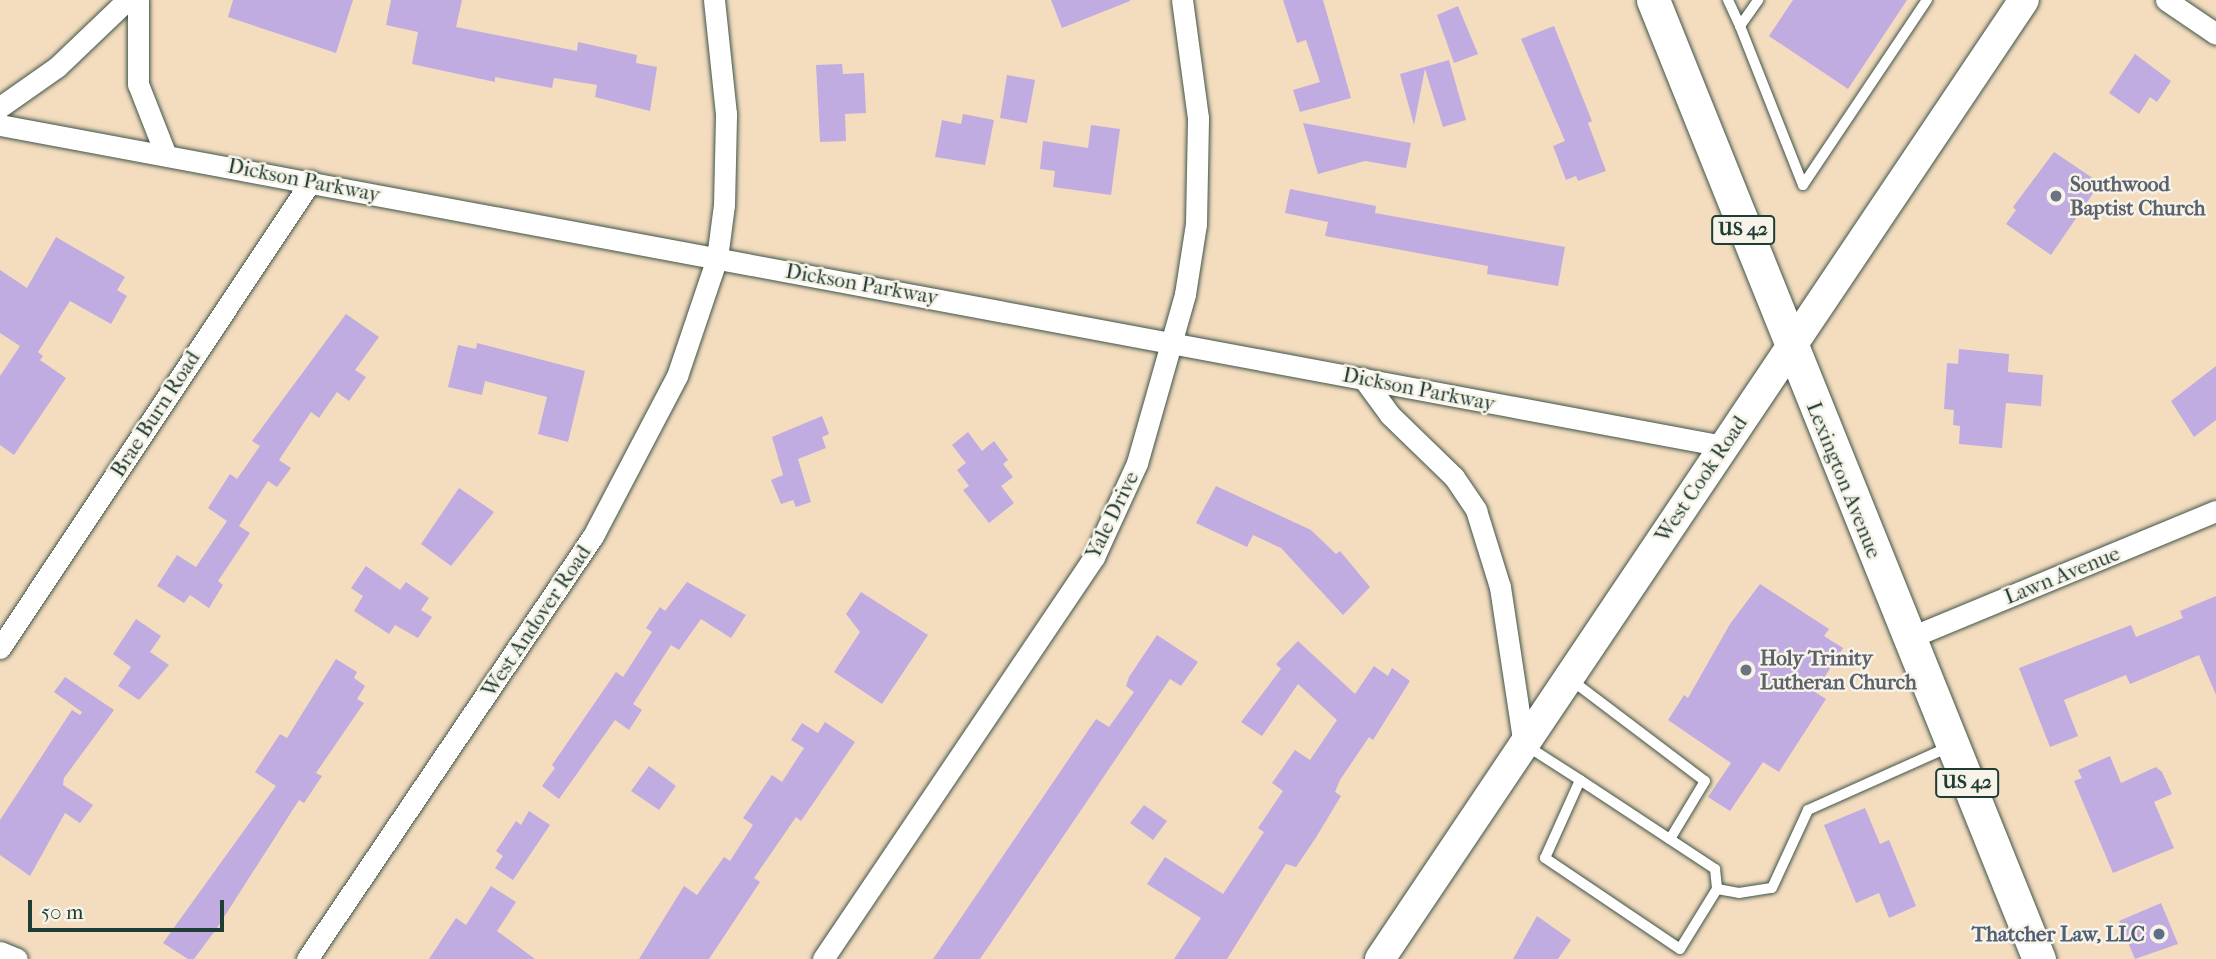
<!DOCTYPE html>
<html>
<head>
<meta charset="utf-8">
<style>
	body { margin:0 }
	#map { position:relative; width:2216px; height:959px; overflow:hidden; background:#f4dcbf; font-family:"IM FELL French Canon",serif }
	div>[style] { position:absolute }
	.building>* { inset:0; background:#c0ace0 }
	.roads { filter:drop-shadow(0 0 2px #3f5549) drop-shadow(0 0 2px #3f5549) }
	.lane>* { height:10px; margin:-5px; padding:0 5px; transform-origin:5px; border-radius:5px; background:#fff }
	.street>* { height:21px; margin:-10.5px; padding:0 10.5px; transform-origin:10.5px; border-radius:10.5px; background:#fff }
	.secondary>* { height:30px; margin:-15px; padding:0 15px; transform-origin:15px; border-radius:15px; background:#fff }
	.primary>* { height:33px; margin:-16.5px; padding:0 16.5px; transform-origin:16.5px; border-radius:16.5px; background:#fff }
	.dots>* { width:19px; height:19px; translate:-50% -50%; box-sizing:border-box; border:4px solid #f7f3e8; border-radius:50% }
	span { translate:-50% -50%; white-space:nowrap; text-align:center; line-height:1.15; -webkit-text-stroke:5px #f7f3e8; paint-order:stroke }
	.shield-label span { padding:2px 5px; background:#f7f3e8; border:2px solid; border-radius:5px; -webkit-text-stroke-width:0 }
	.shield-label { font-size:19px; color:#1f3d34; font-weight:700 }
	.street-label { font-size:21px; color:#1f3d34 }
	.worship-label { font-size:21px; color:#5b616d; font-weight:700 }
	.left { translate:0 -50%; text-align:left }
	.service-label { font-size:21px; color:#4e5e75; font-weight:700 }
	.right { translate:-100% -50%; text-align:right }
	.scale { position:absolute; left:28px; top:900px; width:196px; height:32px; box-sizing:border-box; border:4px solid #1f3d34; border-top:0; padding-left:9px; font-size:21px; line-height:24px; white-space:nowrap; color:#1f3d34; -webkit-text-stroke:5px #f7f3e8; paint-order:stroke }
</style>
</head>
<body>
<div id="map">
	<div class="building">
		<i style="clip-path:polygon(233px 0,353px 0,336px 53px,228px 17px)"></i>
		<i style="clip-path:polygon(391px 0,462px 0,456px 27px,577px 51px,578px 42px,637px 55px,636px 63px,657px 67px,650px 111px,595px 97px,597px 85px,554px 78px,552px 88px,495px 77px,495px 82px,412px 64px,418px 32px,386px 25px)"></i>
		<i style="clip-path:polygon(1051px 0,1130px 0,1130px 1px,1062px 28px)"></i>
		<i style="clip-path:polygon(1283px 0,1323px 0,1351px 98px,1300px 112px,1293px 90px,1320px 82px,1306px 40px,1297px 43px)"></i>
		<i style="clip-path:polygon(1793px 0,1907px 0,1848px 89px,1769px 36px)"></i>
		<i style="clip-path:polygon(1458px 6px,1478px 54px,1454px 63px,1437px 15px)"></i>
		<i style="clip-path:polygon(1554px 26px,1592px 121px,1588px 123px,1606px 171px,1578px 181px,1576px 176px,1566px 180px,1553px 146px,1565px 141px,1521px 39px)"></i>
		<i style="clip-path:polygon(2135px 54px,2171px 81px,2157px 102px,2150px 97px,2139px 114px,2109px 93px)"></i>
		<i style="clip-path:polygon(1449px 60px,1466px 120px,1443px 127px,1425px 69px,1414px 125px,1400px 74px)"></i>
		<i style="clip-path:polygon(842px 64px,843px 74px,864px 73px,866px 113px,845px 114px,846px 141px,820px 142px,816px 65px)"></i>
		<i style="clip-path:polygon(1007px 75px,1035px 80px,1027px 123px,1000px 118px)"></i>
		<i style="clip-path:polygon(963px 114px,994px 120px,985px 165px,935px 157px,942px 120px,961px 124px)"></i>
		<i style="clip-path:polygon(1303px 123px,1411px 143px,1406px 168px,1365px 161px,1318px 174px)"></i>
		<i style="clip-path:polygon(1091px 125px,1120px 129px,1111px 195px,1053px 187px,1055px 171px,1040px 169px,1043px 141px,1088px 148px)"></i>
		<i style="clip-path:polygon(2054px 152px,2100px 183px,2051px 255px,2006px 224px,2016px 210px,2013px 207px)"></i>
		<i style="clip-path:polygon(1290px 189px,1376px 206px,1375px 213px,1565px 247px,1558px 286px,1487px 274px,1488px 266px,1325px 236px,1328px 222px,1285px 213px)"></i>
		<i style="clip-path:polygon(56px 237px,125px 277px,117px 290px,127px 296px,111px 324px,70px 301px,38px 352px,43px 356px,40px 360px,66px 378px,14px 455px,0 445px,0 376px,20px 346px,0 333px,0 270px,27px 288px)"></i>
		<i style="clip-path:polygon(346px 314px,379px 337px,355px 370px,366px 377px,349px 401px,337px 392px,319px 418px,311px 412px,279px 460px,291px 468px,277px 487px,268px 481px,239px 526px,250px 533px,218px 581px,223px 585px,209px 608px,190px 595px,184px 603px,157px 586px,177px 555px,196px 567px,227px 521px,208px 508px,230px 474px,237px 479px,260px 446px,252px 441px)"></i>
		<i style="clip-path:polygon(477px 343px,585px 371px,568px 442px,538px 434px,547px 397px,485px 381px,482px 395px,448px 387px,458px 345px,476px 349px)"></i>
		<i style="clip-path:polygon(1959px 349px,2009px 354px,2008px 372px,2043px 375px,2041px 406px,2006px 403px,2002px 448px,1959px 444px,1960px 426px,1953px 425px,1954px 410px,1944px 409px,1947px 363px,1958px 364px)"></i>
		<i style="clip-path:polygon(2216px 366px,2216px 420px,2194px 437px,2171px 401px)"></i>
		<i style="clip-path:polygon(822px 416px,829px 434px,822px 437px,826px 448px,798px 459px,811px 502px,796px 507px,793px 500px,781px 504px,771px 480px,783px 475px,772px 437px)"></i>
		<i style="clip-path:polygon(968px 432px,982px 451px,994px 441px,1008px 460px,1003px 464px,1013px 477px,1001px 486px,1014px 503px,989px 523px,963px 490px,969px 486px,957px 470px,966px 463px,952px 445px)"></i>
		<i style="clip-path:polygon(1216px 486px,1311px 530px,1336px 554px,1340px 551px,1370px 587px,1343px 615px,1281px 548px,1253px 535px,1247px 547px,1196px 523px)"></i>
		<i style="clip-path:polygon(459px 488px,494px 512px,451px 566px,421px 544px)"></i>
		<i style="clip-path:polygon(366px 566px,400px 590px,406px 582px,429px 598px,421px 610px,432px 617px,418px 638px,395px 625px,389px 634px,354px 611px,363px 596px,351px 588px)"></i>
		<i style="clip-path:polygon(687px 582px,746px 615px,731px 638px,701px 619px,679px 650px,671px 645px,633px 704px,642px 710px,629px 730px,615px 720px,559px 799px,542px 786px,555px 768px,552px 765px,616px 672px,623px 677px,652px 632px,646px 628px,660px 607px,665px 611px)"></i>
		<i style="clip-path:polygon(1760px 584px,1829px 629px,1824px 636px,1843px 648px,1815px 692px,1826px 699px,1779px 772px,1763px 762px,1730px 811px,1708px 797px,1731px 763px,1668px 720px,1684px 695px,1688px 698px,1730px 624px)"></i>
		<i style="clip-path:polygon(861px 592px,928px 635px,882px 704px,834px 672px,860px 632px,846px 614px)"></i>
		<i style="clip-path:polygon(2216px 596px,2216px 695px,2199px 655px,2130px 684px,2126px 675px,2064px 700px,2078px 736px,2050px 747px,2019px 668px,2131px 625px,2136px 637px,2183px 618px,2180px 611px)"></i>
		<i style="clip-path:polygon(136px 619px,161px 636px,150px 652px,169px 665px,139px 700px,118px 686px,131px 667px,113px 654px)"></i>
		<i style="clip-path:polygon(1157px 635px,1198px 662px,1181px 686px,1170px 679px,980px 959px,933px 959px,1096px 719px,1109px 727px,1134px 692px,1126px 686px,1129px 677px)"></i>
		<i style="clip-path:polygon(1298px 641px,1355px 694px,1374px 666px,1388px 676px,1392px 668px,1410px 681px,1373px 740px,1369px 737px,1340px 780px,1335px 792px,1341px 796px,1315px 839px,1296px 867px,1286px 864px,1227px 959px,1174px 959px,1201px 918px,1147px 884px,1165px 857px,1223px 894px,1264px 832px,1258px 828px,1283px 791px,1272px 783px,1295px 750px,1310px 760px,1337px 720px,1298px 684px,1262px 736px,1241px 722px,1281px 669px,1276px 664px)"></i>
		<i style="clip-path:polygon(336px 659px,357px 672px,354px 678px,365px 686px,357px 699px,364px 703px,316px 773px,322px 776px,304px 803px,299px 800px,217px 928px,194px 959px,188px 959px,163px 943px,276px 786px,255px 772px,280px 734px,287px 738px)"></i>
		<i style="clip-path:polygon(65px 677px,114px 710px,64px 778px,63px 785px,93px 805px,80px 823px,65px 813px,30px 876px,0 855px,0 820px,72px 710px,80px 715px,82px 712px,54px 692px)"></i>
		<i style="clip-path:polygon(825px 722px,855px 742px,801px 821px,796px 817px,754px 878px,760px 882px,709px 959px,639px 959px,684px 886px,697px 895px,724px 857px,730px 861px,753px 825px,743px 818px,772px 775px,782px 782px,804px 748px,791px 740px,802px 723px,818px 733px)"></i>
		<i style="clip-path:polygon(2110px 756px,2121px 783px,2156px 767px,2162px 772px,2172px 794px,2154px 802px,2174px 848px,2113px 873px,2074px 781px,2082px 778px,2078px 770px)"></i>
		<i style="clip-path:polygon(649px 766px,676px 786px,659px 810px,631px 791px)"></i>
		<i style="clip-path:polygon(1144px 805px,1167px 821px,1153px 840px,1130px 823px)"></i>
		<i style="clip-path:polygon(1865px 808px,1880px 844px,1889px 840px,1916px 906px,1889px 918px,1879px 893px,1856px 903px,1824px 825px)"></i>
		<i style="clip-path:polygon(529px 811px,550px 825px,513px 880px,495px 868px,503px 856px,496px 851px,516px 821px,521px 825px)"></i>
		<i style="clip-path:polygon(491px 886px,516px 902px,497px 931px,535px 959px,429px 959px,456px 918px,466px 925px)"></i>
		<i style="clip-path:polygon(2161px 903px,2178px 944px,2135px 959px,2119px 921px)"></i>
		<i style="clip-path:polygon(1537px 916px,1571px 940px,1558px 959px,1513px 959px)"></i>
	</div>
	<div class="roads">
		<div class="lane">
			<i style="left:1728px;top:0;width:29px;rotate:65deg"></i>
			<i style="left:1740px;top:26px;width:32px;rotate:-55deg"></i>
			<i style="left:1740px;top:26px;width:171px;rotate:68.4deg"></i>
			<i style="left:1803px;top:185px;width:223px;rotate:-56.2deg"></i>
			<i style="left:1570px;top:679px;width:169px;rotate:37.1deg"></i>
			<i style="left:1705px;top:781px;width:68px;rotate:121.1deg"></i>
			<i style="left:1527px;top:746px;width:63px;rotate:32.7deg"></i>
			<i style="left:1580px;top:780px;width:162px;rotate:33.4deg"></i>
			<i style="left:1715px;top:869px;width:20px;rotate:84deg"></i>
			<i style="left:1717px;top:889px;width:70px;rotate:121.7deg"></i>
			<i style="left:1680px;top:949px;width:163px;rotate:-146deg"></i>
			<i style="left:1545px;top:858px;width:85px;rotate:-65.8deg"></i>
			<i style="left:1717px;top:889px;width:22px;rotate:10deg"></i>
			<i style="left:1739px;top:893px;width:33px;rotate:-9deg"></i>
			<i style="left:1772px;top:888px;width:86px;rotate:-65.2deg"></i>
			<i style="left:1808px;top:810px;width:157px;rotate:-24.1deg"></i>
		</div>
		<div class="street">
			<i style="left:138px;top:0;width:84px;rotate:90deg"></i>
			<i style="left:138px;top:84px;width:74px;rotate:68.6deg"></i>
			<i style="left:2166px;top:0;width:60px;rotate:34.2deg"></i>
			<i style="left:0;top:107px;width:70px;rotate:-35.1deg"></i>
			<i style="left:57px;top:67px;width:97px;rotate:-43.7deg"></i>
			<i style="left:0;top:125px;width:1753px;rotate:10.55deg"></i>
			<i style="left:1363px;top:378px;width:46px;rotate:53.9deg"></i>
			<i style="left:1390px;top:415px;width:89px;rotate:44.1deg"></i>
			<i style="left:1454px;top:477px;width:40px;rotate:56deg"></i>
			<i style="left:1476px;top:510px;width:81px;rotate:72.7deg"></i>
			<i style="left:1500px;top:587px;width:160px;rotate:81.4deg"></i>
			<i style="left:1909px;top:638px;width:332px;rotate:-22.5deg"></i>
			<i style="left:0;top:648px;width:561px;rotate:-56.34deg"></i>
			<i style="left:0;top:952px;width:18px;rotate:22deg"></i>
			<i style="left:307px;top:959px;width:511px;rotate:-55.94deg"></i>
			<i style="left:593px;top:536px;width:181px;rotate:-62.3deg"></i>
			<i style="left:677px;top:376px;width:125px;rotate:-71.3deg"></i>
			<i style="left:717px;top:258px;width:53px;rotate:-82.5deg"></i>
			<i style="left:724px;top:205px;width:91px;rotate:-88.7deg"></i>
			<i style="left:726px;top:114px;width:115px;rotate:-96deg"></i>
			<i style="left:823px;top:959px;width:485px;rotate:-56deg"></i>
			<i style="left:1094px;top:557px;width:103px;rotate:-65.4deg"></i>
			<i style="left:1137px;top:463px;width:176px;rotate:-74.1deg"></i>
			<i style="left:1185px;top:294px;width:71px;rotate:-81.1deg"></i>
			<i style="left:1196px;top:224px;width:106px;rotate:-88.9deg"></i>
			<i style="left:1198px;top:118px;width:119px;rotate:-97.7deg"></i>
		</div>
		<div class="secondary">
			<i style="left:1380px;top:959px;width:1155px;rotate:-56.12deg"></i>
		</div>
		<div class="primary">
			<i style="left:1653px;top:0;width:1034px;rotate:68.08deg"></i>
		</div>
	</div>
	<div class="dots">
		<i style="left:2056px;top:196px;background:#6b7280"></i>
		<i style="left:1746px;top:670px;background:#6b7280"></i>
		<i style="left:2159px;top:934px;background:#5c6f8a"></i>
	</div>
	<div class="shield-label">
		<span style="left:1743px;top:230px">US 42</span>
		<span style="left:1967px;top:783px">US 42</span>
	</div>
	<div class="street-label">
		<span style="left:304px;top:180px;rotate:11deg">Dickson Parkway</span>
		<span style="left:862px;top:284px;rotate:10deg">Dickson Parkway</span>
		<span style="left:1419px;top:389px;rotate:11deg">Dickson Parkway</span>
		<span style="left:155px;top:414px;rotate:-57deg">Brae Burn Road</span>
		<span style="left:1701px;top:479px;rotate:-56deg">West Cook Road</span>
		<span style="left:1844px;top:480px;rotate:68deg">Lexington Avenue</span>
		<span style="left:1112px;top:515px;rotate:-64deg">Yale Drive</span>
		<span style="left:2062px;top:575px;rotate:-22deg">Lawn Avenue</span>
		<span style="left:536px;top:621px;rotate:-56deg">West Andover Road</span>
	</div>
	<div class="worship-label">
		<span class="left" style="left:2070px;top:196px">Southwood<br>Baptist Church</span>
		<span class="left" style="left:1760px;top:670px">Holy Trinity<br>Lutheran Church</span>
	</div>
	<div class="service-label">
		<span class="right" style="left:2145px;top:934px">Thatcher Law, LLC</span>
	</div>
	<div class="scale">50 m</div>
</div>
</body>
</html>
